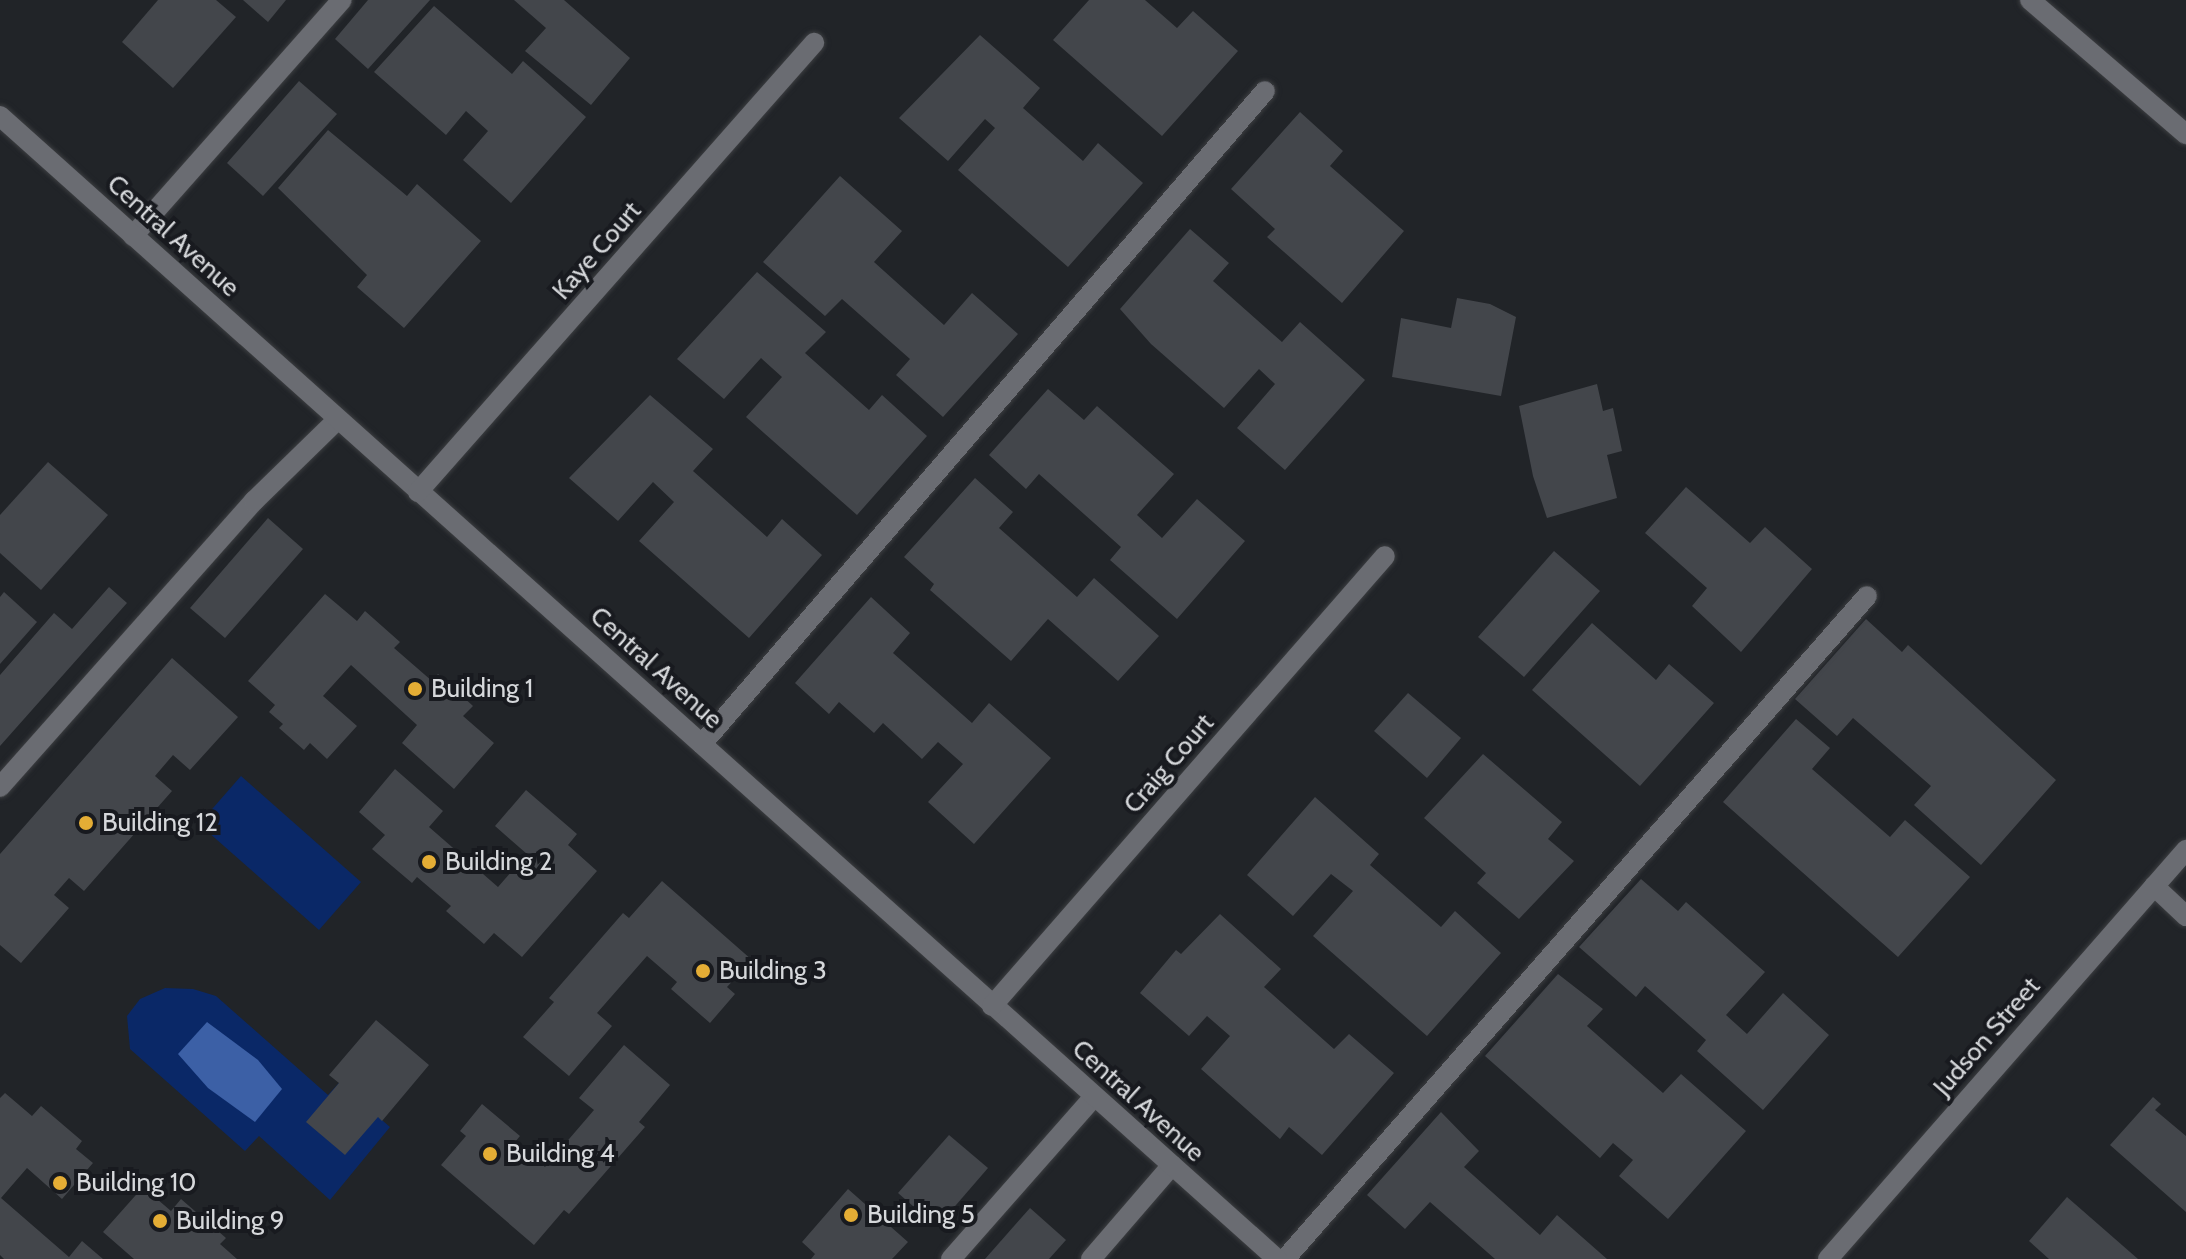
<!DOCTYPE html>
<html>
<head>
<meta charset="utf-8">
<style>
	body { margin:0 }
	#map { position:relative; width:2186px; height:1259px; overflow:hidden; background:#212428; font-family:Cabin,sans-serif }
	div>[style] { position:absolute }
	.green>* { inset:0; background:#0a2867 }
	.water>* { inset:0; background:#3c60a6 }
	.building>* { inset:0; background:#43464b }
	.roads { filter:drop-shadow(0 0 2px #3c3e41) drop-shadow(0 0 2px #3c3e41) }
	.service>* { height:20px; margin:-10px; padding:0 10px; transform-origin:10px; border-radius:10px; background:#6a6c72 }
	.minor>* { height:20px; margin:-10px; padding:0 10px; transform-origin:10px; border-radius:10px; background:#6a6c72 }
	.secondary>* { height:20px; margin:-10px; padding:0 10px; transform-origin:10px; border-radius:10px; background:#6a6c72 }
	.dots>* { width:22px; height:22px; translate:-50% -50%; box-sizing:border-box; border:4px solid #181a1f; border-radius:50% }
	span { translate:-50% -50%; white-space:nowrap; text-align:center; line-height:1.15; -webkit-text-stroke:8px #181a1f; paint-order:stroke }
	.street-label { font-size:26px; color:#d6d8db }
	.poi-label { font-size:26px; color:#d6d8db }
	.left { translate:0 -50%; text-align:left }
</style>
</head>
<body>
<div id="map">
	<div class="green">
		<i style="clip-path:polygon(241px 776px,361px 882px,319px 930px,199px 824px)"></i>
		<i style="clip-path:polygon(165px 988px,193px 989px,216px 996px,328px 1095px,339px 1083px,390px 1127px,330px 1200px,259px 1136px,245px 1151px,130px 1049px,127px 1016px,140px 999px)"></i>
	</div>
	<div class="water">
		<i style="clip-path:polygon(207px 1022px,258px 1060px,282px 1089px,255px 1122px,208px 1088px,178px 1054px)"></i>
	</div>
	<div class="building">
		<i style="clip-path:polygon(158px 0,216px 0,236px 17px,173px 88px,122px 42px)"></i>
		<i style="clip-path:polygon(243px 0,286px 0,268px 22px)"></i>
		<i style="clip-path:polygon(368px 0,430px 0,368px 69px,335px 39px)"></i>
		<i style="clip-path:polygon(514px 0,564px 0,630px 58px,591px 105px,525px 51px,546px 28px)"></i>
		<i style="clip-path:polygon(1089px 0,1145px 0,1177px 28px,1193px 11px,1238px 51px,1162px 136px,1053px 40px)"></i>
		<i style="clip-path:polygon(434px 6px,512px 74px,523px 61px,586px 117px,511px 203px,463px 160px,488px 131px,466px 111px,446px 135px,374px 72px)"></i>
		<i style="clip-path:polygon(980px 35px,1040px 88px,1023px 108px,1083px 161px,1098px 143px,1143px 183px,1068px 267px,958px 170px,995px 128px,985px 119px,948px 161px,899px 118px)"></i>
		<i style="clip-path:polygon(299px 81px,337px 114px,263px 196px,227px 163px)"></i>
		<i style="clip-path:polygon(1300px 112px,1343px 151px,1330px 166px,1404px 231px,1342px 303px,1267px 237px,1275px 229px,1231px 189px)"></i>
		<i style="clip-path:polygon(328px 130px,407px 196px,417px 184px,481px 241px,404px 328px,357px 287px,367px 275px,278px 188px)"></i>
		<i style="clip-path:polygon(840px 176px,902px 231px,874px 262px,944px 325px,972px 293px,1018px 334px,943px 417px,896px 375px,910px 359px,842px 299px,825px 316px,763px 262px)"></i>
		<i style="clip-path:polygon(1190px 229px,1229px 263px,1213px 281px,1282px 342px,1300px 322px,1365px 380px,1285px 470px,1237px 428px,1275px 384px,1259px 369px,1224px 408px,1151px 344px,1120px 309px)"></i>
		<i style="clip-path:polygon(757px 272px,826px 332px,805px 353px,869px 410px,882px 395px,927px 436px,857px 515px,746px 417px,782px 377px,761px 358px,724px 399px,677px 359px)"></i>
		<i style="clip-path:polygon(1457px 298px,1490px 304px,1516px 317px,1501px 396px,1392px 377px,1401px 318px,1451px 328px)"></i>
		<i style="clip-path:polygon(1597px 384px,1603px 411px,1613px 408px,1622px 451px,1607px 455px,1617px 498px,1547px 518px,1533px 476px,1519px 406px)"></i>
		<i style="clip-path:polygon(1048px 389px,1084px 420px,1097px 406px,1174px 474px,1137px 515px,1162px 538px,1197px 499px,1245px 541px,1177px 619px,1110px 560px,1121px 547px,1039px 474px,1026px 489px,989px 455px)"></i>
		<i style="clip-path:polygon(650px 395px,713px 449px,693px 471px,767px 537px,782px 519px,822px 555px,749px 638px,639px 541px,674px 502px,653px 482px,618px 521px,569px 478px)"></i>
		<i style="clip-path:polygon(48px 462px,108px 515px,41px 590px,0 553px,0 515px)"></i>
		<i style="clip-path:polygon(975px 478px,1013px 512px,999px 528px,1077px 597px,1094px 578px,1159px 636px,1118px 681px,1048px 619px,1011px 661px,930px 590px,934px 584px,904px 557px)"></i>
		<i style="clip-path:polygon(1686px 487px,1750px 543px,1765px 527px,1812px 569px,1741px 652px,1692px 606px,1707px 588px,1645px 533px)"></i>
		<i style="clip-path:polygon(268px 518px,303px 549px,225px 638px,190px 608px)"></i>
		<i style="clip-path:polygon(1554px 551px,1600px 591px,1524px 677px,1478px 637px)"></i>
		<i style="clip-path:polygon(109px 587px,127px 603px,0 746px,0 675px,54px 613px,72px 629px)"></i>
		<i style="clip-path:polygon(4px 592px,37px 622px,0 664px,0 597px)"></i>
		<i style="clip-path:polygon(325px 594px,357px 621px,365px 611px,400px 642px,394px 648px,432px 681px,438px 674px,473px 706px,463px 716px,494px 743px,454px 789px,402px 743px,417px 725px,351px 665px,323px 696px,357px 726px,327px 759px,310px 743px,304px 750px,279px 728px,283px 724px,269px 712px,275px 705px,248px 681px)"></i>
		<i style="clip-path:polygon(871px 597px,910px 633px,893px 653px,972px 723px,989px 703px,1051px 758px,974px 844px,928px 802px,963px 764px,938px 742px,922px 759px,883px 723px,874px 733px,839px 702px,829px 714px,795px 683px)"></i>
		<i style="clip-path:polygon(1866px 619px,1902px 652px,1908px 645px,2056px 780px,1981px 865px,1914px 805px,1931px 786px,1853px 718px,1837px 736px,1795px 699px)"></i>
		<i style="clip-path:polygon(1592px 623px,1656px 680px,1669px 664px,1714px 703px,1640px 786px,1532px 690px)"></i>
		<i style="clip-path:polygon(172px 658px,238px 717px,190px 770px,173px 755px,155px 776px,172px 791px,84px 891px,69px 878px,54px 895px,69px 908px,21px 963px,0 945px,0 854px)"></i>
		<i style="clip-path:polygon(1408px 693px,1461px 738px,1427px 778px,1374px 731px)"></i>
		<i style="clip-path:polygon(1796px 719px,1830px 748px,1812px 769px,1890px 837px,1905px 820px,1970px 877px,1898px 957px,1723px 802px)"></i>
		<i style="clip-path:polygon(1483px 754px,1562px 822px,1548px 839px,1574px 861px,1519px 919px,1477px 883px,1486px 873px,1424px 818px)"></i>
		<i style="clip-path:polygon(395px 769px,443px 811px,429px 827px,498px 887px,527px 854px,495px 826px,526px 790px,577px 834px,568px 845px,597px 871px,522px 957px,494px 933px,484px 944px,446px 911px,451px 906px,417px 877px,412px 883px,372px 849px,385px 835px,359px 812px)"></i>
		<i style="clip-path:polygon(1315px 797px,1379px 854px,1370px 865px,1441px 927px,1455px 911px,1501px 953px,1427px 1036px,1313px 936px,1353px 891px,1331px 874px,1293px 916px,1247px 875px)"></i>
		<i style="clip-path:polygon(1641px 879px,1678px 911px,1686px 902px,1765px 972px,1726px 1015px,1747px 1034px,1783px 993px,1829px 1035px,1763px 1110px,1697px 1051px,1706px 1040px,1645px 986px,1636px 997px,1579px 947px)"></i>
		<i style="clip-path:polygon(662px 881px,752px 960px,727px 987px,735px 994px,710px 1023px,671px 989px,677px 982px,647px 956px,597px 1013px,612px 1026px,569px 1076px,523px 1037px,554px 1002px,549px 998px,623px 913px,629px 918px)"></i>
		<i style="clip-path:polygon(1220px 914px,1281px 969px,1264px 987px,1334px 1049px,1349px 1034px,1394px 1073px,1322px 1155px,1289px 1127px,1280px 1139px,1201px 1069px,1230px 1036px,1207px 1016px,1189px 1036px,1140px 993px,1176px 950px,1181px 954px)"></i>
		<i style="clip-path:polygon(1558px 974px,1603px 1009px,1587px 1026px,1663px 1093px,1681px 1074px,1746px 1131px,1668px 1219px,1619px 1176px,1633px 1160px,1613px 1143px,1600px 1158px,1485px 1056px)"></i>
		<i style="clip-path:polygon(376px 1020px,429px 1065px,382px 1121px,378px 1117px,345px 1155px,306px 1122px,339px 1083px,329px 1075px)"></i>
		<i style="clip-path:polygon(624px 1045px,670px 1085px,639px 1122px,645px 1127px,569px 1214px,564px 1210px,534px 1245px,441px 1165px,466px 1136px,460px 1131px,482px 1104px,520px 1136px,515px 1142px,545px 1167px,594px 1110px,579px 1098px)"></i>
		<i style="clip-path:polygon(5px 1093px,32px 1116px,41px 1106px,82px 1141px,76px 1149px,93px 1163px,62px 1199px,27px 1168px,1px 1198px,69px 1257px,82px 1241px,103px 1259px,4px 1259px,0 1255px,0 1098px)"></i>
		<i style="clip-path:polygon(2153px 1097px,2161px 1104px,2155px 1110px,2186px 1136px,2186px 1212px,2110px 1145px)"></i>
		<i style="clip-path:polygon(1441px 1112px,1479px 1151px,1464px 1167px,1540px 1235px,1557px 1215px,1607px 1259px,1495px 1259px,1430px 1202px,1405px 1229px,1367px 1195px)"></i>
		<i style="clip-path:polygon(949px 1135px,988px 1168px,937px 1227px,898px 1193px)"></i>
		<i style="clip-path:polygon(143px 1187px,171px 1211px,181px 1199px,226px 1238px,220px 1244px,237px 1259px,134px 1259px,103px 1232px)"></i>
		<i style="clip-path:polygon(848px 1189px,908px 1242px,892px 1259px,811px 1259px,815px 1254px,802px 1242px)"></i>
		<i style="clip-path:polygon(2067px 1197px,2138px 1259px,2049px 1259px,2029px 1241px)"></i>
		<i style="clip-path:polygon(1030px 1208px,1066px 1240px,1049px 1259px,985px 1259px)"></i>
	</div>
	<div class="roads">
		<div class="service">
			<i style="left:2030px;top:0;width:206px;rotate:40.7deg"></i>
			<i style="left:133px;top:236px;width:315px;rotate:-48.5deg"></i>
			<i style="left:702px;top:744px;width:862px;rotate:-49.23deg"></i>
			<i style="left:0;top:787px;width:383px;rotate:-48.4deg"></i>
			<i style="left:254px;top:501px;width:117px;rotate:-44.3deg"></i>
			<i style="left:951px;top:1259px;width:216px;rotate:-48.6deg"></i>
			<i style="left:1091px;top:1259px;width:124px;rotate:-49.2deg"></i>
			<i style="left:1285px;top:1259px;width:882px;rotate:-48.72deg"></i>
		</div>
		<div class="minor">
			<i style="left:0;top:116px;width:1714px;rotate:41.83deg"></i>
			<i style="left:418px;top:492px;width:599px;rotate:-48.59deg"></i>
			<i style="left:2154px;top:886px;width:44px;rotate:43.2deg"></i>
			<i style="left:992px;top:1006px;width:597px;rotate:-48.87deg"></i>
		</div>
		<div class="secondary">
			<i style="left:1828px;top:1259px;width:544px;rotate:-48.8deg"></i>
		</div>
	</div>
	<div class="dots">
		<i style="left:415px;top:689px;background:#e4ad35"></i>
		<i style="left:86px;top:823px;background:#e4ad35"></i>
		<i style="left:429px;top:862px;background:#e4ad35"></i>
		<i style="left:703px;top:971px;background:#e4ad35"></i>
		<i style="left:490px;top:1154px;background:#e4ad35"></i>
		<i style="left:60px;top:1183px;background:#e4ad35"></i>
		<i style="left:851px;top:1215px;background:#e4ad35"></i>
		<i style="left:160px;top:1221px;background:#e4ad35"></i>
	</div>
	<div class="street-label">
		<span style="left:173px;top:236px;rotate:42deg">Central Avenue</span>
		<span style="left:597px;top:251px;rotate:-49deg">Kaye Court</span>
		<span style="left:656px;top:668px;rotate:42deg">Central Avenue</span>
		<span style="left:1169px;top:764px;rotate:-49deg">Craig Court</span>
		<span style="left:1987px;top:1037px;rotate:-49deg">Judson Street</span>
		<span style="left:1138px;top:1101px;rotate:42deg">Central Avenue</span>
	</div>
	<div class="poi-label">
		<span class="left" style="left:431px;top:689px">Building 1</span>
		<span class="left" style="left:102px;top:823px">Building 12</span>
		<span class="left" style="left:445px;top:862px">Building 2</span>
		<span class="left" style="left:719px;top:971px">Building 3</span>
		<span class="left" style="left:506px;top:1154px">Building 4</span>
		<span class="left" style="left:76px;top:1183px">Building 10</span>
		<span class="left" style="left:867px;top:1215px">Building 5</span>
		<span class="left" style="left:176px;top:1221px">Building 9</span>
	</div>
</div>
</body>
</html>
